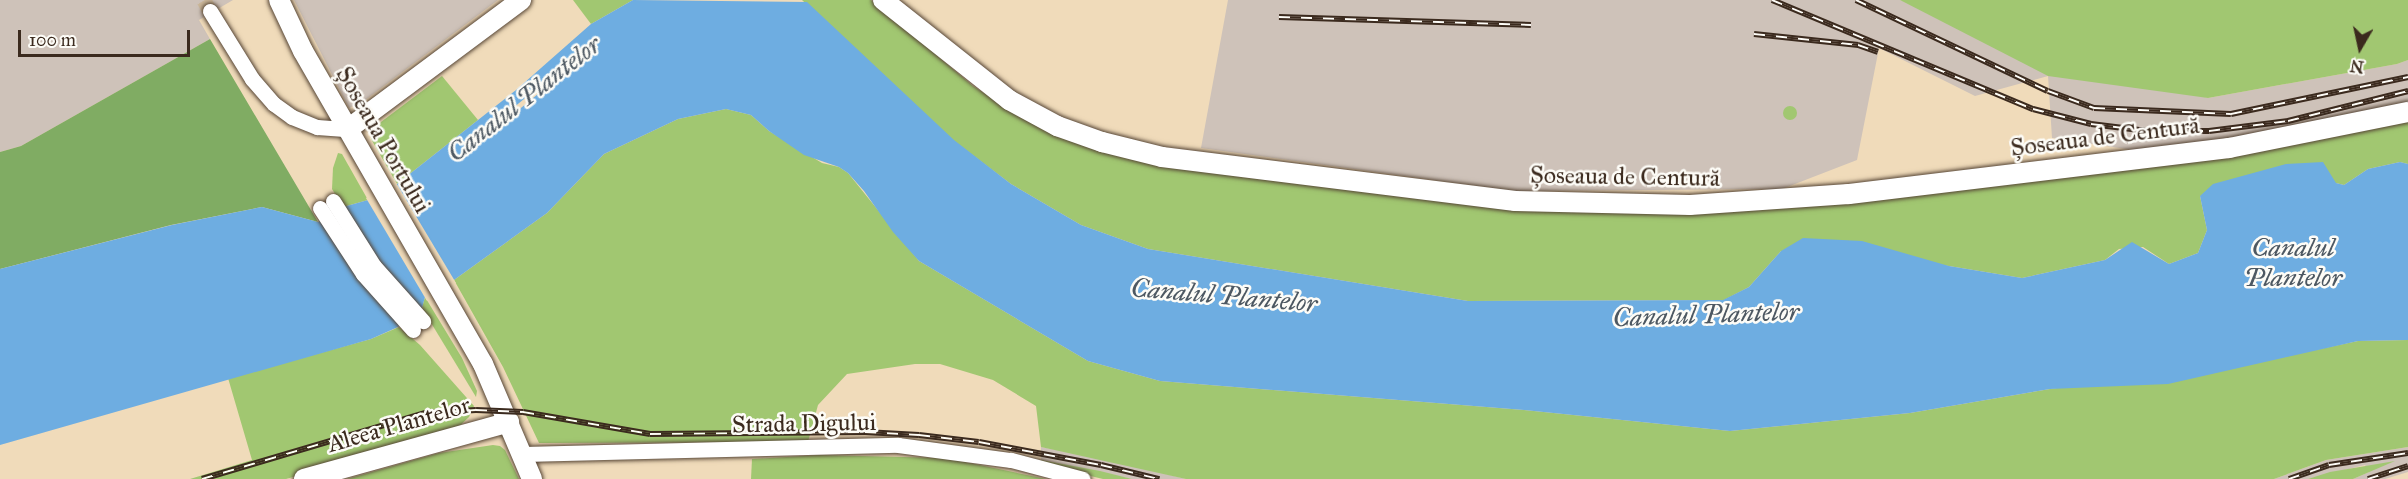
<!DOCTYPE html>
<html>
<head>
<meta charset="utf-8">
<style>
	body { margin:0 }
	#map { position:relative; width:2408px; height:479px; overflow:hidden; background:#f0dbba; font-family:"IM FELL Great Primer",serif }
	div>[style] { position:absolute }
	.industrial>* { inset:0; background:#cec2b9 }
	.green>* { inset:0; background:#a1c771 }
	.round { border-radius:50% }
	.forest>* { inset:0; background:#80ac63 }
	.water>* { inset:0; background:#6eade1 }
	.pier>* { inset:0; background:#f0dbba }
	.minor-tunnel>* { height:15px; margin-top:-7.5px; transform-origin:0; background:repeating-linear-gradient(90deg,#ccb89b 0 15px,transparent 0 23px) }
	.roads { filter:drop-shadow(0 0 2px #564535) drop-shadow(0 0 2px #564535) }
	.minor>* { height:15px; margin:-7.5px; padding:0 7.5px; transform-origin:7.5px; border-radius:7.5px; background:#fff }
	.major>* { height:20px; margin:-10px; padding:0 10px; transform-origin:10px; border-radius:10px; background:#fff }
	.rail>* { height:6px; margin-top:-3px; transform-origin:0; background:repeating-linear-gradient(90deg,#fdfcf7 0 11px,#3b2a1e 0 22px); box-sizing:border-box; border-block:2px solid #3b2a1e }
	span { translate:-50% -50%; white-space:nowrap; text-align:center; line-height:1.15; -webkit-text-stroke:5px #fdfcf7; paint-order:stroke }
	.street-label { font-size:24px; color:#3b2a1e }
	.water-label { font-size:26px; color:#4d5862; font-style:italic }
	.north { position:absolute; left:2330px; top:18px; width:60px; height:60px; -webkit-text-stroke:4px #fdfcf7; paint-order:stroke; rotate:189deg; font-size:16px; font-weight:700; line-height:24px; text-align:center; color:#3b2a1e }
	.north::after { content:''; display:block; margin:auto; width:21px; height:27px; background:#3b2a1e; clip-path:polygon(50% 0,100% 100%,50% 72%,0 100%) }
	.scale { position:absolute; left:18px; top:30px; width:172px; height:27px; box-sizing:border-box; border:3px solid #3b2a1e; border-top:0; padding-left:8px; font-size:18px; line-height:21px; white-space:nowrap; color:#3b2a1e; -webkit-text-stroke:4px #fdfcf7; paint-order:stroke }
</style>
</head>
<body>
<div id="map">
	<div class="industrial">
		<i style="clip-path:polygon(0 0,233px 0,199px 20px,210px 39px,21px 146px,0 152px)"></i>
		<i style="clip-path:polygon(294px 0,498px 0,364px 101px,349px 108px)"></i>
		<i style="clip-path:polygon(1228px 0,1900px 0,2208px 98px,2397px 64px,2408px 60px,2408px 106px,2227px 164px,2052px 138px,2048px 76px,1975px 96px,1879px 48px,1857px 160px,1782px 189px,1514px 191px,1201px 148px)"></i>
		<i style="clip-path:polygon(1041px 447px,1102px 458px,1186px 479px,1132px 479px,1041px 460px)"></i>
		<i style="clip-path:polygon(2408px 447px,2408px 472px,2385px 479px,2353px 479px,2369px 472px,2365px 465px,2308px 479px,2274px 479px,2326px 460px)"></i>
	</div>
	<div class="green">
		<i style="clip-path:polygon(573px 0,633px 0,591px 24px)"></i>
		<i style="clip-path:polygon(802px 0,871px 0,973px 86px,1010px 110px,1117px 153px,1698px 211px,2408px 119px,2408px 164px,2400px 162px,2368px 169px,2344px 185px,2336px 183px,2200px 196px,2207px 230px,2198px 253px,2169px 264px,2143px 247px,2119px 249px,2105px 260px,2022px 278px,1949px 266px,1781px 251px,1749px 287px,1724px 300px,1468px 301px,1148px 249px,1081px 225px,1011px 184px,954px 141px)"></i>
		<i style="clip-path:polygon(1900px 0,2408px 0,2408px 60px,2397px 64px,2208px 98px,2048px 76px)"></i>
		<i style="clip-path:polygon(442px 76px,478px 120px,397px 184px,371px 139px,371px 133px,377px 125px)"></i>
		<i class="round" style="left:1783px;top:106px;width:14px;height:14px"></i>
		<i style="clip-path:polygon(726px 109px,751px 115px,769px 131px,822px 163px,839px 167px,848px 173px,919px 261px,1088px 361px,1160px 381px,1524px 410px,1730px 431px,1910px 413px,2050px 389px,2281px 357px,2358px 341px,2408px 340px,2408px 447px,2326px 460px,2274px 479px,1186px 479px,1041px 447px,1036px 406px,993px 380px,940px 364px,915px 364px,847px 374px,818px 405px,808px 442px,539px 443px,503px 367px,454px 280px,547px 213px,604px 154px,678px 119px)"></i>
		<i style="clip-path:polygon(338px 153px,342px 154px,368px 200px,343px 207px,332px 189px,333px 168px)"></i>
		<i style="clip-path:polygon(425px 297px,462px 358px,477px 391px,476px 397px,422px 308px)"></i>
		<i style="clip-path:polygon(399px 327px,420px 345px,474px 406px,469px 417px,453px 432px,286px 479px,190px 479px,252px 460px,228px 378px,371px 339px)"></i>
		<i style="clip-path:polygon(493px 445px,500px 446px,505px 450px,519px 479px,347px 479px,439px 453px)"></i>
		<i style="clip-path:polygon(819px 455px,946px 458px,1046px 479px,751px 479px,752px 459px)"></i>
		<i style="clip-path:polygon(1041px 460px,1100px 471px,1132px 479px,1103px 479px,1041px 464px)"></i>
		<i style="clip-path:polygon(2395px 461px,2353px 479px,2308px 479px,2330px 472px)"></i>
	</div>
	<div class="forest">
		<i style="clip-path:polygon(210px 39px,318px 222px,262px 207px,171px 225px,0 269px,0 152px,21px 146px)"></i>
	</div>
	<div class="water">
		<i style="clip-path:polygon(633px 0,807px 2px,954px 140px,1011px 184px,1081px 225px,1148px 249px,1468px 301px,1723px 300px,1749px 287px,1781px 251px,1803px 238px,1862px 241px,1949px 266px,2022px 278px,2105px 260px,2132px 242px,2169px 264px,2198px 253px,2207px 230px,2200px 196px,2213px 184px,2286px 164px,2323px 162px,2336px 183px,2344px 185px,2368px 169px,2400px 162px,2408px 164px,2408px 340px,2358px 341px,2168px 384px,2050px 389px,1910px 413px,1730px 431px,1524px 410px,1160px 381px,1088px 361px,919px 261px,893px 232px,864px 191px,848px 173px,839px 167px,804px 155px,769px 131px,751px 115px,726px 109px,678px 119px,604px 154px,547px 213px,454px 280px,425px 297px,422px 308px,398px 327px,371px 339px,0 445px,0 269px,172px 225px,262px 207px,318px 222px,343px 207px,368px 200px,397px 184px,516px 90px,591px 24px)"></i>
	</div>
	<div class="pier">
		<i style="clip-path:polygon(535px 90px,538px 94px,516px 112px,513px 108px)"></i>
		<i style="clip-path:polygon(395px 181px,456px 283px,427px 301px,366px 198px)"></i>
	</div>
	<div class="minor-tunnel">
		<i style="left:204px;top:0;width:13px;rotate:61deg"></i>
	</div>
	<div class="roads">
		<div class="minor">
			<i style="left:210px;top:11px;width:80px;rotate:58.3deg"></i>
			<i style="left:252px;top:79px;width:33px;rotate:49deg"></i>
			<i style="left:274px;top:104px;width:22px;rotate:36deg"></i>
			<i style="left:292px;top:117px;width:27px;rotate:22deg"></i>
			<i style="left:317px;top:127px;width:31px;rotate:4deg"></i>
			<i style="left:333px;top:201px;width:77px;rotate:57.8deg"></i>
			<i style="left:374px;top:266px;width:74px;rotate:48.3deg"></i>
			<i style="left:320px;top:208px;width:79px;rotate:56.9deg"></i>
			<i style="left:363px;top:274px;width:75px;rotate:48.2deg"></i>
			<i style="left:523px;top:454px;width:375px;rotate:-1.4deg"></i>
			<i style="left:898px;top:445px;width:114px;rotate:7.6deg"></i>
			<i style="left:1011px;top:460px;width:74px;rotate:14.8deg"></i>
		</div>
		<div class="major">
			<i style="left:279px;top:0;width:56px;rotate:64.8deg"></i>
			<i style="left:303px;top:51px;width:361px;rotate:60.1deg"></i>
			<i style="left:483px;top:364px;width:125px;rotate:66.9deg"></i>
			<i style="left:883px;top:0;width:161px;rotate:38.4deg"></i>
			<i style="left:1009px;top:100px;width:55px;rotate:28.4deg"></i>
			<i style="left:1057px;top:126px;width:48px;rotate:19.6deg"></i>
			<i style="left:1102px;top:142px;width:62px;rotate:14deg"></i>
			<i style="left:1162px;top:157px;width:356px;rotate:7.1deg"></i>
			<i style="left:1515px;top:201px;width:175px;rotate:1.3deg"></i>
			<i style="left:1690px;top:205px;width:159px;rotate:-4deg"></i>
			<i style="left:1849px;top:194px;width:383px;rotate:-6.9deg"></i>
			<i style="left:2229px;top:148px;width:183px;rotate:-11.4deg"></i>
			<i style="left:348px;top:129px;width:216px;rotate:-36.7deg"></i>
			<i style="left:304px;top:479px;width:213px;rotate:-15.5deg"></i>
		</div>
	</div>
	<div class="rail">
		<i style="left:1772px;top:0;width:283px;rotate:22.7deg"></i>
		<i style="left:2033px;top:109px;width:60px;rotate:14.5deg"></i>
		<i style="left:2091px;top:124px;width:57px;rotate:7deg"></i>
		<i style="left:2148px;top:131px;width:61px"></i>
		<i style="left:2209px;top:131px;width:80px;rotate:-7.2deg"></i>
		<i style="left:2288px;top:121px;width:124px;rotate:-14deg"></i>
		<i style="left:1856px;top:0;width:212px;rotate:25.4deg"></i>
		<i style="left:2048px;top:91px;width:49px;rotate:20.3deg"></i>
		<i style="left:2094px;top:108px;width:137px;rotate:2.5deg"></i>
		<i style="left:2231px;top:114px;width:181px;rotate:-11.8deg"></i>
		<i style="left:1279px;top:17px;width:252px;rotate:1.8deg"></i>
		<i style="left:1754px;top:34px;width:105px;rotate:6deg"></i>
		<i style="left:1858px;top:45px;width:21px;rotate:19deg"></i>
		<i style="left:202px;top:479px;width:233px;rotate:-16.5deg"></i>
		<i style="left:425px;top:413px;width:51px;rotate:-3.4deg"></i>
		<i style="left:476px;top:410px;width:47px;rotate:2.4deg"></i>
		<i style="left:523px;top:412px;width:129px;rotate:9.8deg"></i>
		<i style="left:650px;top:434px;width:215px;rotate:-0.5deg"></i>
		<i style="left:865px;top:432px;width:54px;rotate:3.2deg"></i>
		<i style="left:919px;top:435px;width:60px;rotate:6.7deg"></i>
		<i style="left:979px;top:442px;width:124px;rotate:10.7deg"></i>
		<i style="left:1101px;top:465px;width:60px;rotate:13.6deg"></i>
		<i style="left:2289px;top:479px;width:42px;rotate:-19.3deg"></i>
		<i style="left:2329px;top:465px;width:80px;rotate:-8.6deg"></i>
		<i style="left:2368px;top:479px;width:42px;rotate:-18deg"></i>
	</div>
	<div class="street-label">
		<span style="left:2105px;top:137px;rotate:-7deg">Șoseaua de Centură</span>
		<span style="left:383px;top:140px;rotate:60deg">Șoseaua Portului</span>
		<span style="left:1625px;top:177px;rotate:1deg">Șoseaua de Centură</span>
		<span style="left:804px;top:424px;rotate:-1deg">Strada Digului</span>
		<span style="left:399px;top:425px;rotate:-16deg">Aleea Plantelor</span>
	</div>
	<div class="water-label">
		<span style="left:524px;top:99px;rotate:-38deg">Canalul Plantelor</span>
		<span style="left:2293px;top:263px">Canalul<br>Plantelor</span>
		<span style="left:1224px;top:296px;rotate:5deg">Canalul Plantelor</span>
		<span style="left:1706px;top:315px;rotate:-2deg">Canalul Plantelor</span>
	</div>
	<div class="north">N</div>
	<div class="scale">100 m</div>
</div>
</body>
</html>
